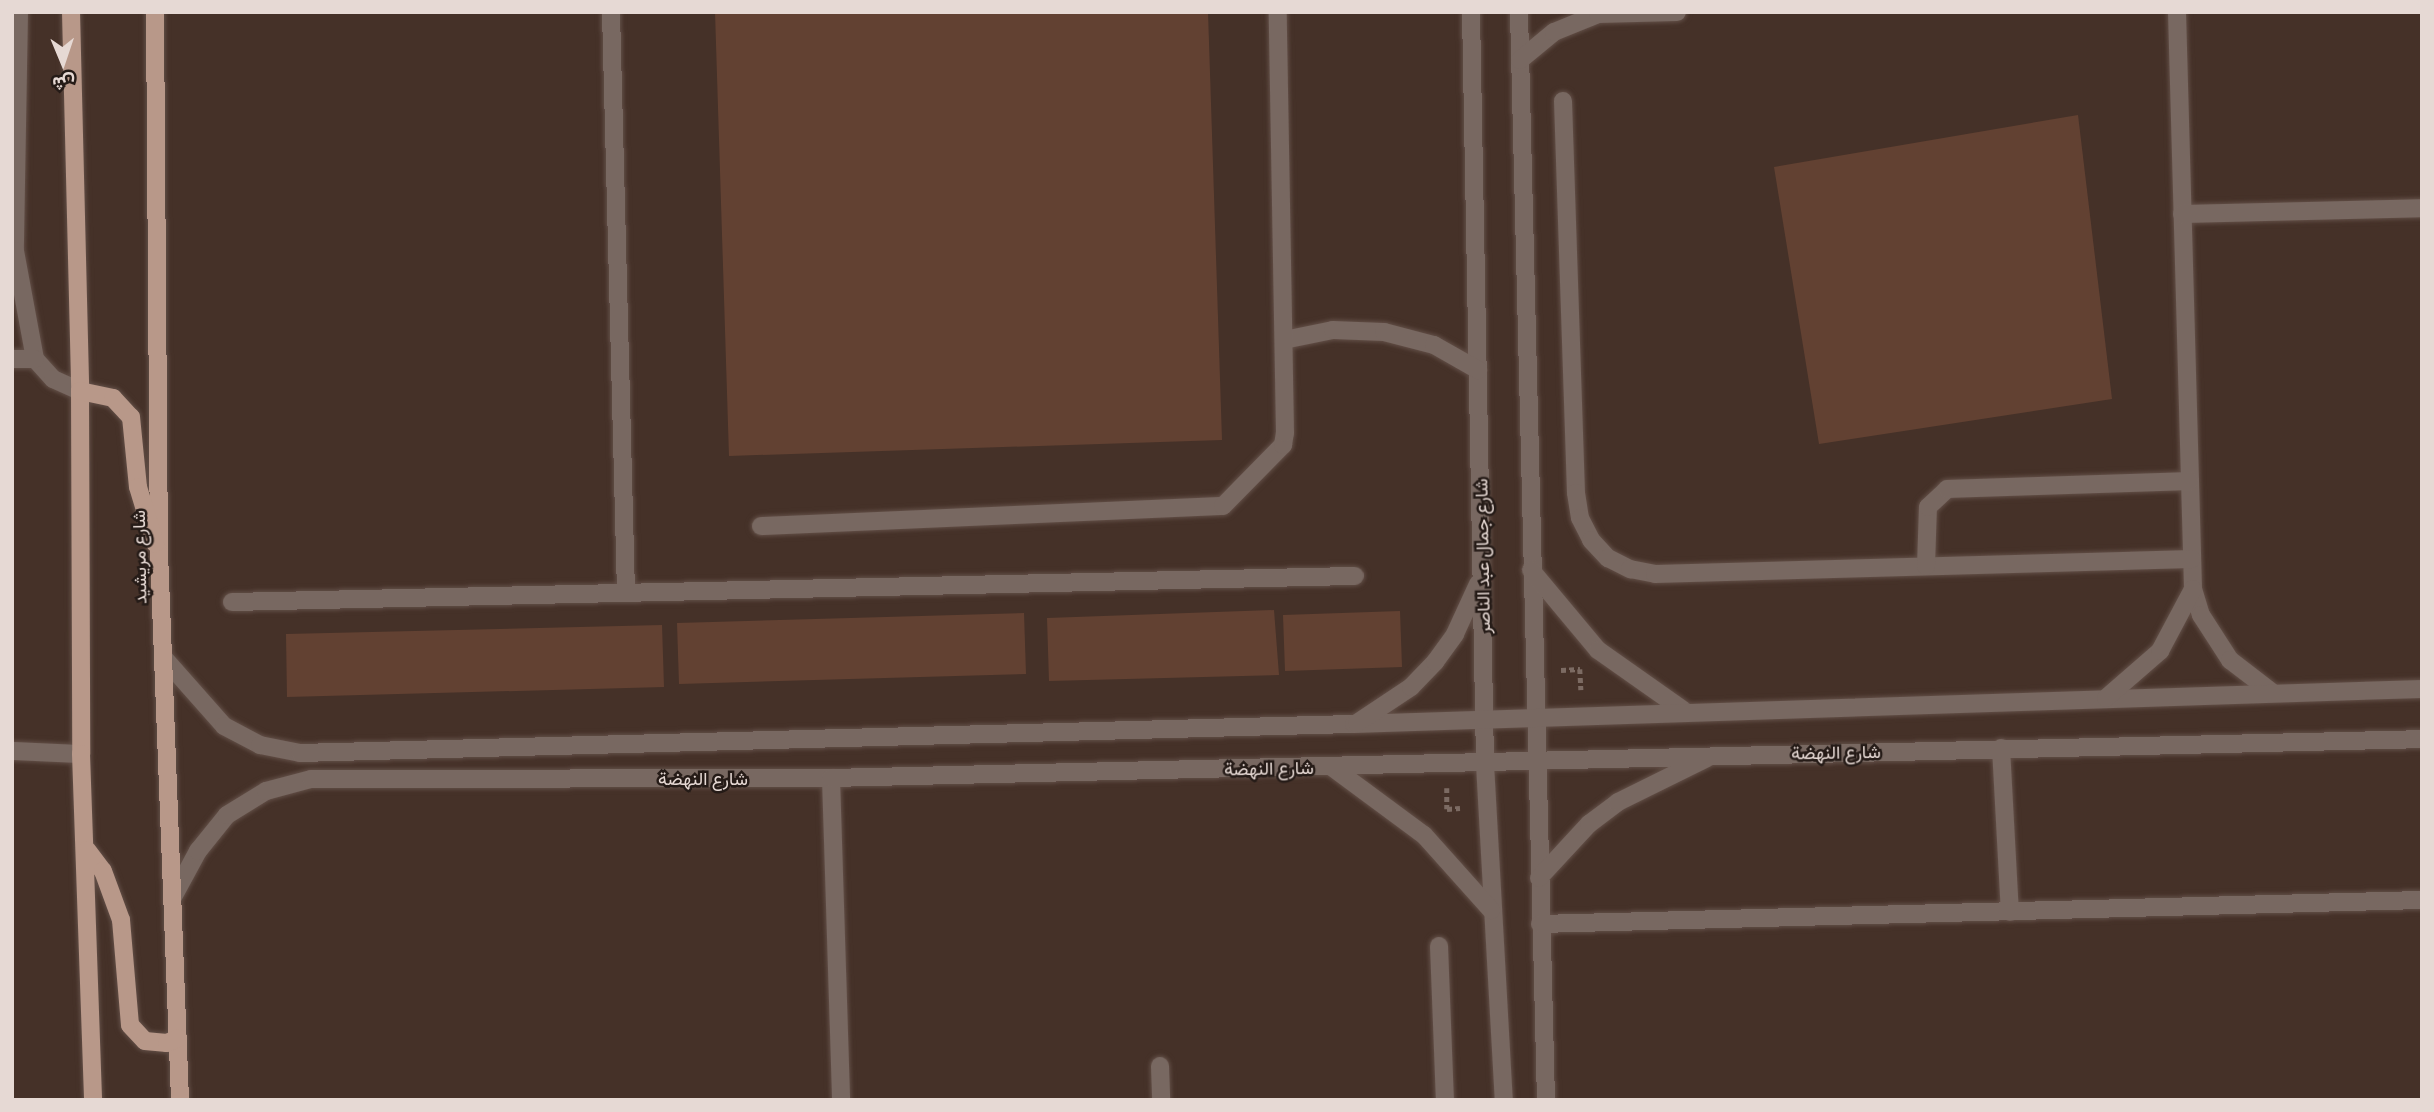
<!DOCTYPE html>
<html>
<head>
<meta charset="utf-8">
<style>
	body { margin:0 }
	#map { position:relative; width:2434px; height:1112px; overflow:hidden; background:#453128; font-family:"PT Serif",Vazirmatn,serif }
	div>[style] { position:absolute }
	.building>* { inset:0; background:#624132 }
	.path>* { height:4.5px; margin-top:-2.25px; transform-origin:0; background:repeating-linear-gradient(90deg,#7c6b63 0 5px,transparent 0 8.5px) }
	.roads { filter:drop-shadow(0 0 2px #624f47) drop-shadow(0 0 2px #624f47) }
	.minor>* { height:18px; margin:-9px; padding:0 9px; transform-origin:9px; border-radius:9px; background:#786861 }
	.major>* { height:18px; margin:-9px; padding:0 9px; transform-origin:9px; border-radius:9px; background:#b89889 }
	span { translate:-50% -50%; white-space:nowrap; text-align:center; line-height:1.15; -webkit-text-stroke:5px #251b17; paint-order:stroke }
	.street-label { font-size:18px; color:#e6d9d4 }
	.frame { position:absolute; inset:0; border:14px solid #e6d9d4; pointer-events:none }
	.north { position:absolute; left:28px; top:28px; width:70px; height:70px; -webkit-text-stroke:5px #251b17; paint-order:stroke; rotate:178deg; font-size:19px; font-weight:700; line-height:28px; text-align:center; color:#e6d9d4 }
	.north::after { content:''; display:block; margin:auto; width:24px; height:32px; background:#e6d9d4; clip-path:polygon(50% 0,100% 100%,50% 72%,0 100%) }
</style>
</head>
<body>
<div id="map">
	<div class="building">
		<i style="clip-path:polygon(715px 12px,1208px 12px,1222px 440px,729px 456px)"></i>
		<i style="clip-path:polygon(2078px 115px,2112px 399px,1819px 444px,1774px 167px)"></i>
		<i style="clip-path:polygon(1274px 610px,1279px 675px,1049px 681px,1047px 618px)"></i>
		<i style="clip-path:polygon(1400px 611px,1402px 667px,1285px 671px,1283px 615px)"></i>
		<i style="clip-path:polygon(1024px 613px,1026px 674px,679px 684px,677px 623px)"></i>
		<i style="clip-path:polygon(662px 625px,664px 687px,287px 697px,286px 634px)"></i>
	</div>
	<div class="path">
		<i style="left:1561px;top:670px;width:19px;rotate:-3deg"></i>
		<i style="left:1580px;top:669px;width:21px;rotate:87deg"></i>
		<i style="left:1447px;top:788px;width:21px;rotate:90deg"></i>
		<i style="left:1447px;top:809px;width:13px;rotate:-4deg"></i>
	</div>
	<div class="roads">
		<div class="minor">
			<i style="left:19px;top:12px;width:239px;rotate:91deg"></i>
			<i style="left:15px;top:251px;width:110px;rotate:79.5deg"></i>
			<i style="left:35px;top:359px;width:27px;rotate:48deg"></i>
			<i style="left:53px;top:379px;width:30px;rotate:24deg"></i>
			<i style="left:611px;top:12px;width:581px;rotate:88.52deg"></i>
			<i style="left:1471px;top:12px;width:752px;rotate:88.93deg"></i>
			<i style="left:1485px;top:764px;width:337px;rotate:86.8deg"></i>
			<i style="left:1519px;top:12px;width:1088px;rotate:88.58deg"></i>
			<i style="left:2177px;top:12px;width:577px;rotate:88.41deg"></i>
			<i style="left:2193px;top:589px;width:27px;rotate:73deg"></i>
			<i style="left:2201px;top:615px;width:54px;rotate:57.2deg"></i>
			<i style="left:2230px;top:660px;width:54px;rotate:37.5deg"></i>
			<i style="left:1520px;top:60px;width:44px;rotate:-39.5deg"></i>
			<i style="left:1554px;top:32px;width:48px;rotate:-22.2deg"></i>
			<i style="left:1598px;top:14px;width:79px;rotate:-1.5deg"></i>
			<i style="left:1563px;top:101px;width:392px;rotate:88.1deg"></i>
			<i style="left:1576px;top:493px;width:25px;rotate:81deg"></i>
			<i style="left:1580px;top:518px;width:25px;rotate:63deg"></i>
			<i style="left:1591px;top:540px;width:25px;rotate:47deg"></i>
			<i style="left:1608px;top:558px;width:25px;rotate:27deg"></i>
			<i style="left:1630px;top:569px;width:25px;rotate:11deg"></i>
			<i style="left:1655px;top:574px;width:537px;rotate:-1.6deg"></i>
			<i style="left:2182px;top:214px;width:240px;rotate:-1.4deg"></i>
			<i style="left:1284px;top:340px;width:50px;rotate:-11.5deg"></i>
			<i style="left:1333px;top:330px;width:51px;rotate:2.2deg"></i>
			<i style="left:1384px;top:332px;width:52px;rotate:14.6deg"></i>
			<i style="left:1434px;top:345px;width:51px;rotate:29.6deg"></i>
			<i style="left:12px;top:359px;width:23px"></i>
			<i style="left:761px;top:526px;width:462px;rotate:-2.5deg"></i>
			<i style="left:1223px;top:506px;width:86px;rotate:-45.5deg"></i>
			<i style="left:1283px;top:445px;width:12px;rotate:-81deg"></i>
			<i style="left:1285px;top:433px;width:421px;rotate:-91deg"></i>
			<i style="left:1926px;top:566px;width:59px;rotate:-88.1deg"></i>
			<i style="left:1928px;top:507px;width:26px;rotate:-43deg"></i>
			<i style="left:1947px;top:489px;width:243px;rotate:-1.9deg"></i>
			<i style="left:1531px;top:570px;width:104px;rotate:50.1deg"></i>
			<i style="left:1598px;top:650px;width:104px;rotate:35.2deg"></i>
			<i style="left:232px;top:602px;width:1123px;rotate:-1.33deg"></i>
			<i style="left:163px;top:657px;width:92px;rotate:48.5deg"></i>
			<i style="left:224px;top:726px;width:41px;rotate:27.8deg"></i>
			<i style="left:260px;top:745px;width:41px;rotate:11.3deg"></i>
			<i style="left:300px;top:753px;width:1054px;rotate:-1.58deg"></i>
			<i style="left:1354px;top:724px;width:1069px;rotate:-1.88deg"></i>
			<i style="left:2106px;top:698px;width:72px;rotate:-41deg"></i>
			<i style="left:2160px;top:651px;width:70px;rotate:-62deg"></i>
			<i style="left:1357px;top:723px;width:65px;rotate:-33.7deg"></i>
			<i style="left:1411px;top:687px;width:35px;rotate:-46deg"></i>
			<i style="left:1435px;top:662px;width:34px;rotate:-54deg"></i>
			<i style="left:1455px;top:634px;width:55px;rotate:-65.3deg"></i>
			<i style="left:2001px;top:748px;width:164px;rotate:86.9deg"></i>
			<i style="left:12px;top:751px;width:69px;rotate:2.5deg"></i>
			<i style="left:1332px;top:767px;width:114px;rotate:36.5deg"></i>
			<i style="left:1424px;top:835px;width:101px;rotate:48.2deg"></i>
			<i style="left:831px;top:778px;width:322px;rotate:88.2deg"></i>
			<i style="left:1539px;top:878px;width:74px;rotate:-47.2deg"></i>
			<i style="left:1589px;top:824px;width:36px;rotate:-37deg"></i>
			<i style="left:1618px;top:802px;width:99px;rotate:-26.3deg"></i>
			<i style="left:172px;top:899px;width:55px;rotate:-61.6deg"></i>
			<i style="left:198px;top:851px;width:46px;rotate:-51.1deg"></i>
			<i style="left:227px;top:815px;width:46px;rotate:-31.6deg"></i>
			<i style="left:266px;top:791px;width:47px;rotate:-14.9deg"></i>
			<i style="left:311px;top:779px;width:520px;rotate:-0.11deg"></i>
			<i style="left:831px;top:778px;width:1591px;rotate:-1.4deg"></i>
			<i style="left:1540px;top:924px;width:882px;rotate:-1.56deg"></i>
			<i style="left:1439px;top:946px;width:154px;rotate:87.8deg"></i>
			<i style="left:1160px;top:1066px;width:34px;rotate:88deg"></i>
		</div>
		<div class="major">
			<i style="left:71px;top:12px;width:379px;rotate:88.6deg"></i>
			<i style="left:80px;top:391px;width:363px;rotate:89.8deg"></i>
			<i style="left:81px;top:754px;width:346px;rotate:88deg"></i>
			<i style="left:155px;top:12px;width:541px;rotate:89.58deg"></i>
			<i style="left:159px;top:553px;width:547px;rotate:87.8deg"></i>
			<i style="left:80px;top:391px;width:34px;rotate:12deg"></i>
			<i style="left:113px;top:398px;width:26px;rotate:47deg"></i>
			<i style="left:131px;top:417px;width:70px;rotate:84.3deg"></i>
			<i style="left:138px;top:487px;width:59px;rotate:73.1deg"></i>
			<i style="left:87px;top:850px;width:26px;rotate:53deg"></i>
			<i style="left:103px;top:871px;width:52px;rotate:69.8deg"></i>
			<i style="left:121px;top:920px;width:105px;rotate:85.1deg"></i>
			<i style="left:130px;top:1025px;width:22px;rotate:47deg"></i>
			<i style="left:145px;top:1041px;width:22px;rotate:5deg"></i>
			<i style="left:167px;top:1043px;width:12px;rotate:-24deg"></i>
		</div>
	</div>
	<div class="street-label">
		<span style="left:1482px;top:556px;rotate:-91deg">شارع جمال عبد الناصر</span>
		<span style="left:139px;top:557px;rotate:-91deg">شارع مريشيد</span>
		<span style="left:1836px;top:752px;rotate:-1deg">شارع النهضة</span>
		<span style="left:1269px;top:768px;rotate:-1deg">شارع النهضة</span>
		<span style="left:703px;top:778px">شارع النهضة</span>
	</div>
	<div class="frame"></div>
	<div class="north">ش</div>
</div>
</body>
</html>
